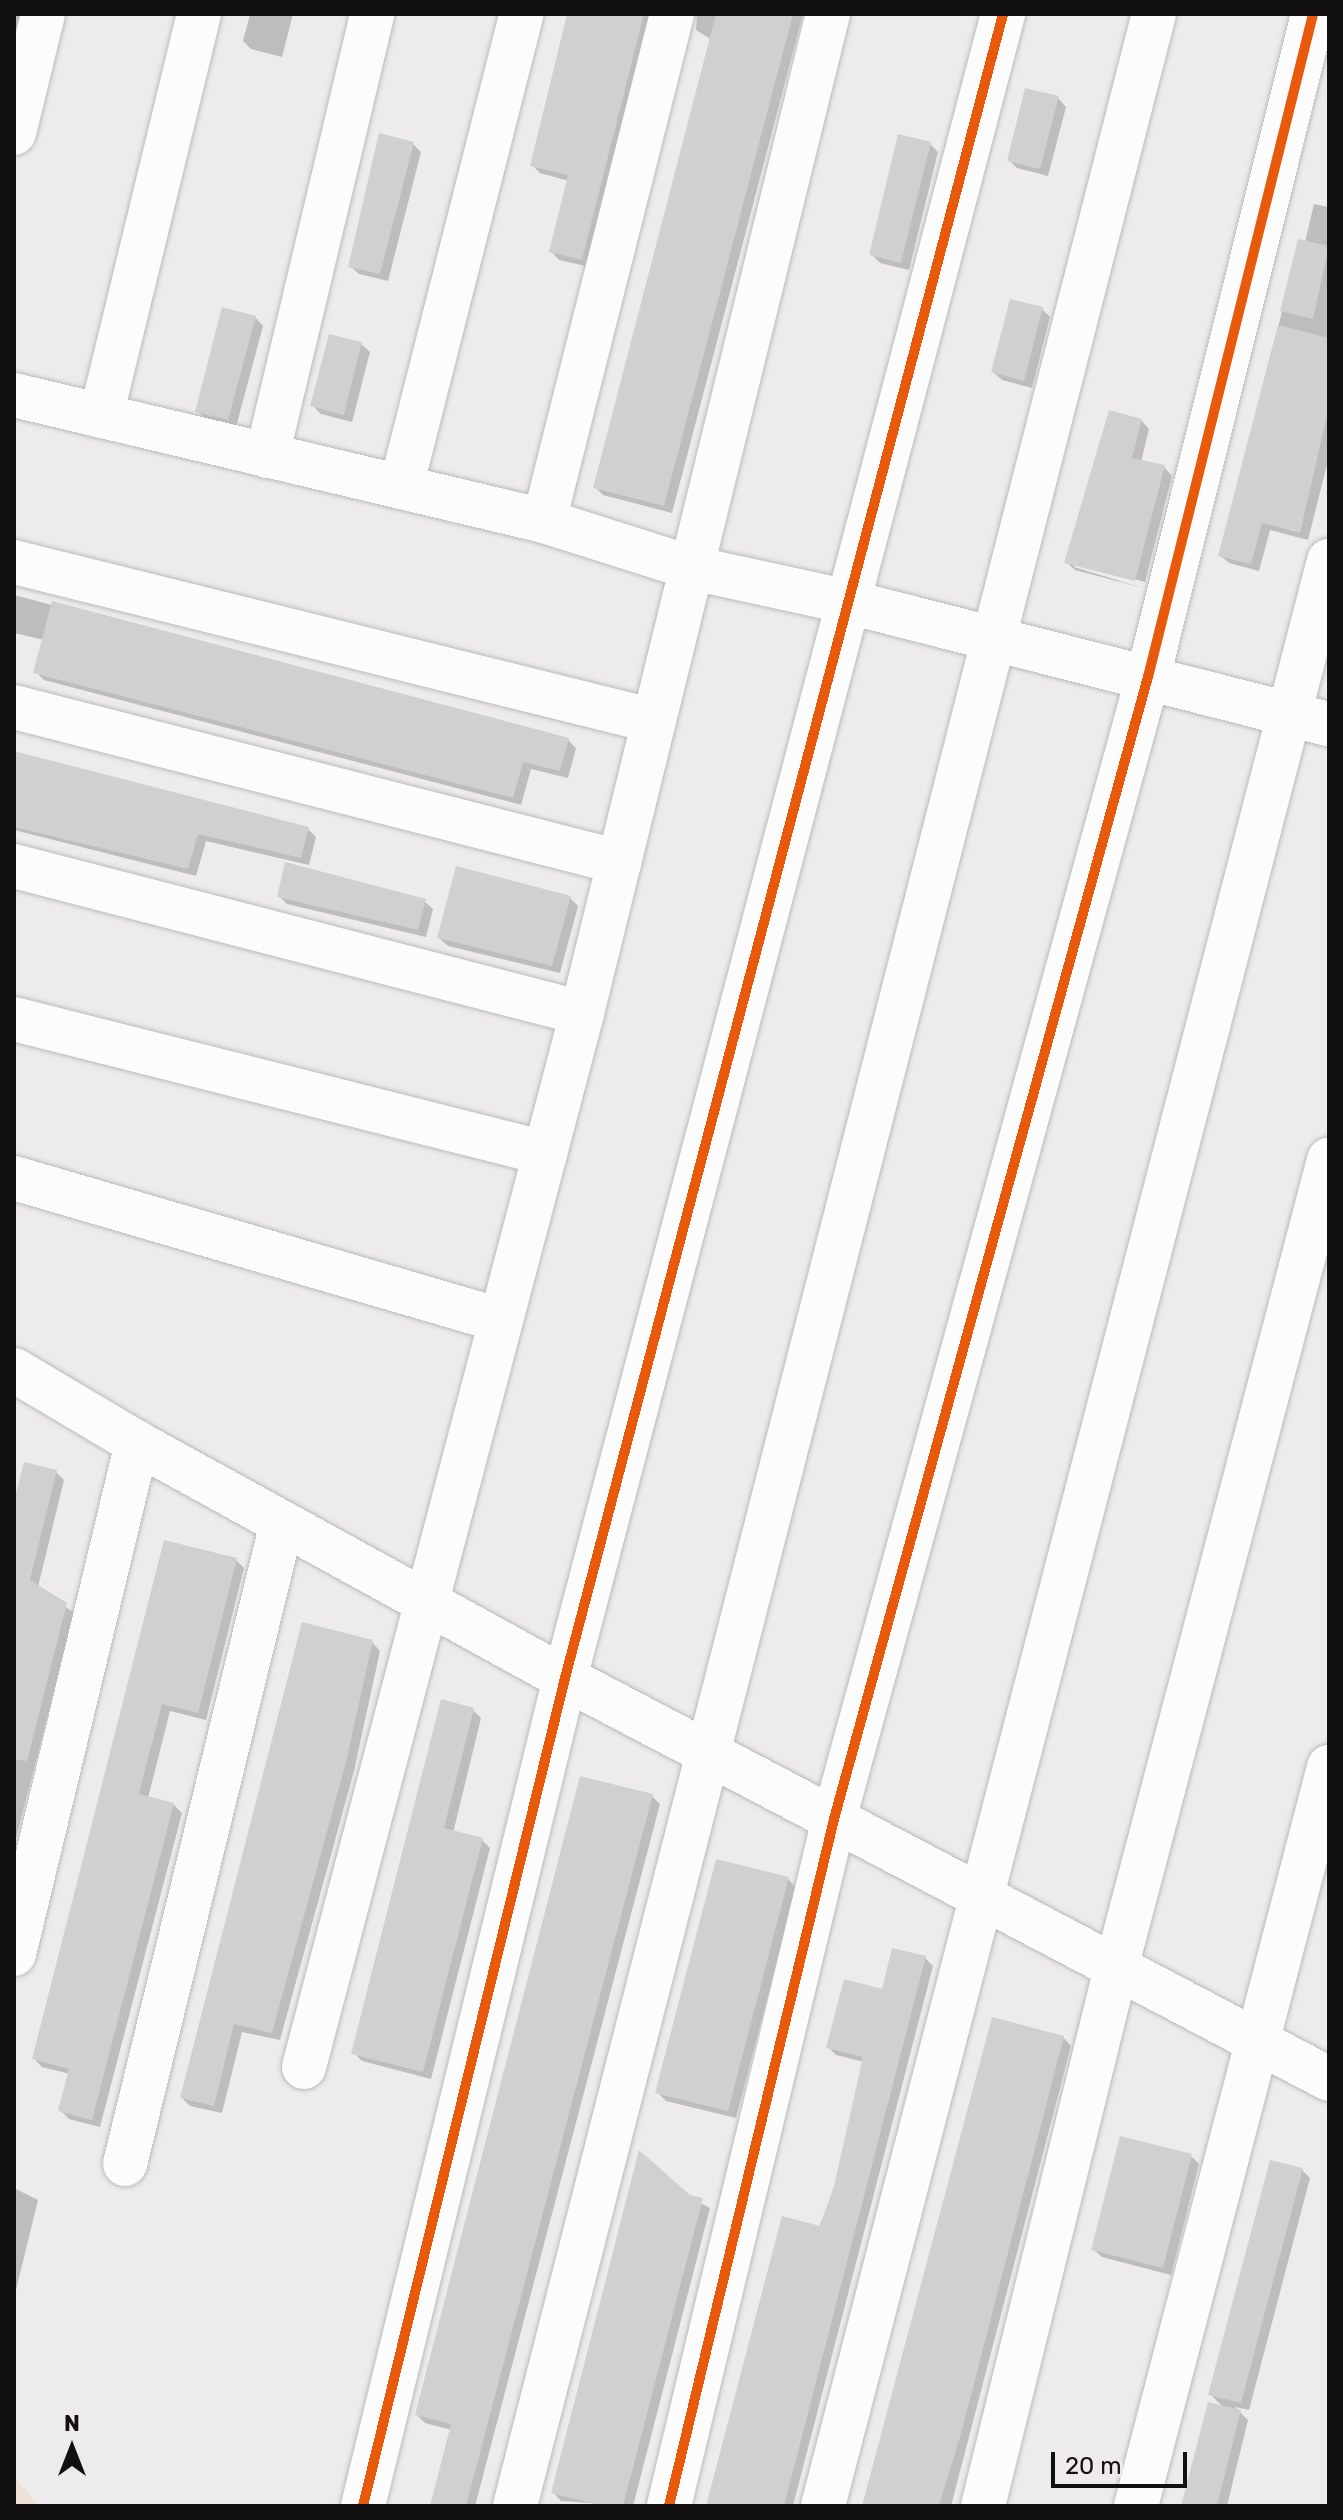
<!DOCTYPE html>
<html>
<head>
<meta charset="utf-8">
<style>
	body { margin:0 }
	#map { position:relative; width:1343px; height:2520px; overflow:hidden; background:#eeebec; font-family:Rubik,sans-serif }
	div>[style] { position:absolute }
	.green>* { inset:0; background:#efe2d4 }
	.shadow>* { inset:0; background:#0003 }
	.building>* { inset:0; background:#d1d0d0 }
	.roads { filter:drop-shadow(0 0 2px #bcbaba) drop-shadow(0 0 2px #bcbaba) }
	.minor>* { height:44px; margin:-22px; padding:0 22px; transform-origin:22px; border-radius:22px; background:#fcfcfc }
	.cycleway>* { height:10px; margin:-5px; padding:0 5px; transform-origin:5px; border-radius:5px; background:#e8590c }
	span { translate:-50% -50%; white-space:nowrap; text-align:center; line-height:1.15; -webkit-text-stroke:6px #efeaeb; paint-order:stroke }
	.frame { position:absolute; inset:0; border:16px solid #121010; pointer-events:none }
	.north { position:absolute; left:32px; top:2408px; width:80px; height:80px; -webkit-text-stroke:6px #efeaeb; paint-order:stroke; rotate:0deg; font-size:22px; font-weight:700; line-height:32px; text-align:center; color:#121010 }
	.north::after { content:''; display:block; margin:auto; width:28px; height:36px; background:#121010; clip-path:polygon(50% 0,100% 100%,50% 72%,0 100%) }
	.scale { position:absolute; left:1051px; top:2452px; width:136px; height:36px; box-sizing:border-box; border:4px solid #121010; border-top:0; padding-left:10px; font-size:24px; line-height:28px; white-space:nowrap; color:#121010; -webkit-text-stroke:6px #efeaeb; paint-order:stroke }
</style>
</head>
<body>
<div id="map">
	<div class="green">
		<i style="clip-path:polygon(14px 2476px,39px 2506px,14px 2506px)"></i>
	</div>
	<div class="shadow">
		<i style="clip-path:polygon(14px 14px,25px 14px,14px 56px)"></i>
		<i style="clip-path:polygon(250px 14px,293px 14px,282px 57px,251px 49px,243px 41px)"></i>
		<i style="clip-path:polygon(572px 14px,657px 14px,590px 267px,559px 260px,551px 251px,569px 181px,540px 173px,532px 165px)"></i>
		<i style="clip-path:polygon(697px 14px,803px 14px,672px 513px,603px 495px,595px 487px,712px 40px,696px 30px)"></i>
		<i style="clip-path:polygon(1058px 98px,1066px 107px,1048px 176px,1017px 168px,1009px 160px)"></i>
		<i style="clip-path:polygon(413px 144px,421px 152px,388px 281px,359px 274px,350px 266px)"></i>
		<i style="clip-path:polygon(930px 144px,938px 152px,909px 270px,880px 263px,871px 254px)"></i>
		<i style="clip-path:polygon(1314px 204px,1329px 207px,1329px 457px,1308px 540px,1270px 530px,1259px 571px,1229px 563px,1220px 555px,1300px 241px,1305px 242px)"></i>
		<i style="clip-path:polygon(1042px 309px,1050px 317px,1032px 388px,1002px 380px,993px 372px)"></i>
		<i style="clip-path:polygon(255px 317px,263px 326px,236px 427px,206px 420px,198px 412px)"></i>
		<i style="clip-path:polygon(361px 344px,370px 352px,352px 422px,321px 414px,313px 406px)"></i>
		<i style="clip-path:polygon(1141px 420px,1149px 429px,1141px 462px,1164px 467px,1172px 476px,1145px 582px,1074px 563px,1074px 567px,1143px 588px,1075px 570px,1066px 562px)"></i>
		<i style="clip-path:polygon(14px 595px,568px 740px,576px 748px,568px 778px,531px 769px,521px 805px,44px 680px,36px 672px,44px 640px,14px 633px)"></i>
		<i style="clip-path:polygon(14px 754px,308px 829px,316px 837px,309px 865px,206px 841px,196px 876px,14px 830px)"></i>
		<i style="clip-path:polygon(279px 896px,424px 901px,433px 909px,426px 937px,287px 904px)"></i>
		<i style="clip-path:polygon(570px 898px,578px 906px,560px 973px,448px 946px,439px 938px)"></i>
		<i style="clip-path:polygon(56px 1472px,64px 1480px,38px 1587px,74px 1613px,14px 1846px,14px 1508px)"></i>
		<i style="clip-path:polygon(166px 1542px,236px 1560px,244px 1568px,206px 1720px,170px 1711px,148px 1798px,173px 1804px,182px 1813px,100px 2127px,69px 2119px,61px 2111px,70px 2074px,42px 2067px,34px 2059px)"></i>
		<i style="clip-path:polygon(372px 1642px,380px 1651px,354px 1771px,280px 2040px,242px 2032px,222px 2113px,190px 2106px,182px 2098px)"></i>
		<i style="clip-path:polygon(473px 1710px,481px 1718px,453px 1833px,482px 1840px,490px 1848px,431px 2079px,362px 2061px,354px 2053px)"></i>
		<i style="clip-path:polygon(652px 1796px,660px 1804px,475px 2506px,432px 2506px,452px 2430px,425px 2423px,417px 2415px)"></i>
		<i style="clip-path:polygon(788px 1879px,796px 1888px,736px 2118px,666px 2101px,658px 2093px)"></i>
		<i style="clip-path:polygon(925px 1958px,933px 1966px,793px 2506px,708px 2506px,835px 2187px,864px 2062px,836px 2055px,828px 2047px)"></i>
		<i style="clip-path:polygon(1063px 2037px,1071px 2046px,951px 2506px,867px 2506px)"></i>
		<i style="clip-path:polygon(1191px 2156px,1199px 2164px,1171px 2275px,1102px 2257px,1093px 2249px)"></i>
		<i style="clip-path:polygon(1302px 2170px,1310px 2178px,1249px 2410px,1235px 2407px,1248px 2420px,1227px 2506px,1184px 2506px,1224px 2408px,1210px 2394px)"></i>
		<i style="clip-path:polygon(14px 2188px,38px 2200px,14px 2298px)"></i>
		<i style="clip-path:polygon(689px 2197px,710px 2208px,633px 2506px,561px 2501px,553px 2492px)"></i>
	</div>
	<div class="building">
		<i style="clip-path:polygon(567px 14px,644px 14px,582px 260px,549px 252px,568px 175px,530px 166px)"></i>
		<i style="clip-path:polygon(716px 14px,793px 14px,664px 506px,593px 488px)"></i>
		<i style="clip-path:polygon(1025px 88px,1059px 96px,1040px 169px,1007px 161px)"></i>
		<i style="clip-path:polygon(379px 133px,414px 142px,380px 274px,348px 267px)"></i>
		<i style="clip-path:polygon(898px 134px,931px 142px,901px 263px,869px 255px)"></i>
		<i style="clip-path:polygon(1298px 239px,1329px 246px,1313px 319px,1280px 311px)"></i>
		<i style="clip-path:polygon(1010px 299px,1043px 307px,1024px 381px,991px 372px)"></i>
		<i style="clip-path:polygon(222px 307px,256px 316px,228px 420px,195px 412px)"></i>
		<i style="clip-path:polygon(1278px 325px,1329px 338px,1329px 407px,1300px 533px,1262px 523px,1251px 564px,1218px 556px)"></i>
		<i style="clip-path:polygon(329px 334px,362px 342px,344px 415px,310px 406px)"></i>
		<i style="clip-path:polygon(1109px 410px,1142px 419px,1132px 458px,1165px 465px,1135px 581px,1064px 563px)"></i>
		<i style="clip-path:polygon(52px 601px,569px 738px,560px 771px,523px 762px,513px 798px,33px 673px)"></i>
		<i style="clip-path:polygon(14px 751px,309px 827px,301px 858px,198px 834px,188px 869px,14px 827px)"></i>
		<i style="clip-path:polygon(285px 862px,426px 899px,418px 930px,277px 897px)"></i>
		<i style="clip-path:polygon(456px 866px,571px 896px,552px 966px,437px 938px)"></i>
		<i style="clip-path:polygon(24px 1462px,57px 1470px,30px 1580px,67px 1603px,27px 1761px,14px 1759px,14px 1501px)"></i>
		<i style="clip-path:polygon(164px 1540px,237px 1558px,198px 1713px,162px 1704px,139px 1794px,174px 1803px,92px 2120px,58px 2111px,69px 2069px,32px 2059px)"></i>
		<i style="clip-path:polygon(302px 1622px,373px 1640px,346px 1762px,272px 2033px,234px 2024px,214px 2106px,180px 2098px)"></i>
		<i style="clip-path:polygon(441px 1699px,474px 1708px,444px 1828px,483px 1838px,423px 2072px,351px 2054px)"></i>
		<i style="clip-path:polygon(580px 1776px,653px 1794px,466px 2506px,430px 2506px,451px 2424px,415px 2415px)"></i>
		<i style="clip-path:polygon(716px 1859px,789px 1877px,728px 2111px,655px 2093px)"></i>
		<i style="clip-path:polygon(892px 1948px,926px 1956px,784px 2506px,706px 2506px,782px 2216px,820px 2226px,834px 2186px,863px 2057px,826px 2048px,844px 1979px,882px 1989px)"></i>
		<i style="clip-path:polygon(992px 2017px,1064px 2036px,962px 2430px,939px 2506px,862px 2506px)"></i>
		<i style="clip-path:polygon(1120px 2136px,1192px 2154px,1163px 2268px,1091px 2250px)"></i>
		<i style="clip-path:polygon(639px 2150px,690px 2195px,703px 2198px,623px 2506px,603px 2506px,551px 2493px)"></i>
		<i style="clip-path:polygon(1270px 2160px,1303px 2168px,1241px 2403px,1208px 2395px)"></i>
		<i style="clip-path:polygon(1208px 2402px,1241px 2410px,1217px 2506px,1181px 2506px)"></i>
	</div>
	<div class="roads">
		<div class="minor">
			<i style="left:672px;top:14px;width:523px;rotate:104.17deg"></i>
			<i style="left:544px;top:521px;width:155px;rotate:17.6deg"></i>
			<i style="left:692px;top:568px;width:161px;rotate:12.2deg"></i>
			<i style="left:849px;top:602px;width:495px;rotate:14.3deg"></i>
			<i style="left:14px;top:133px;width:122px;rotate:-76.3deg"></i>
			<i style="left:14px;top:395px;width:545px;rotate:13.37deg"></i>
			<i style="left:101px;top:416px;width:414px;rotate:-76.3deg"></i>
			<i style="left:267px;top:456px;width:454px;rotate:-76.6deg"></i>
			<i style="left:401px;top:487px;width:488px;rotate:-75.7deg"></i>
			<i style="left:14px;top:562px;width:659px;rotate:13.95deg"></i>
			<i style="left:14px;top:707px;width:625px;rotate:14.37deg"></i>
			<i style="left:14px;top:866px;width:587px;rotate:14.51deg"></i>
			<i style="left:14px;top:1019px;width:548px;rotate:14.16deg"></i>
			<i style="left:14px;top:1178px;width:506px;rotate:16.29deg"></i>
			<i style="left:14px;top:1370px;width:143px;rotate:30.7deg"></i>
			<i style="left:137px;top:1443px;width:488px;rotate:28.8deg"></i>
			<i style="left:565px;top:1678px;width:863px;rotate:27.69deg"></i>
			<i style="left:14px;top:1954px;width:526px;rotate:-76.47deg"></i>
			<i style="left:304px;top:2067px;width:1090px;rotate:-75.22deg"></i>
			<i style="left:582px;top:1013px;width:1029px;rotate:-76.17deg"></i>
			<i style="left:125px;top:2164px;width:660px;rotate:-76.24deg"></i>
			<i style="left:363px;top:2506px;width:852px;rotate:-76.29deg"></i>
			<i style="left:565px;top:1678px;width:1721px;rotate:-75.25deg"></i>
			<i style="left:515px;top:2506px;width:2573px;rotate:-75.62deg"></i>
			<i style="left:669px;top:2506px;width:707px;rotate:-76.49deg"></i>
			<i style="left:834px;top:1819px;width:1184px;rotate:-74.63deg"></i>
			<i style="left:1148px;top:677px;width:683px;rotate:-76.02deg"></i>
			<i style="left:823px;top:2506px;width:2010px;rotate:-75.42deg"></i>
			<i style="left:983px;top:2506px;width:554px;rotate:-76.11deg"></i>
			<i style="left:1116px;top:1968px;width:836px;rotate:-75.23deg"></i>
			<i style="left:1136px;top:2506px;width:764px;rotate:-75.36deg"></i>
		</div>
	</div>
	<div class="cycleway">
		<i style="left:363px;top:2506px;width:852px;rotate:-76.29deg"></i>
		<i style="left:565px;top:1678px;width:1721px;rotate:-75.25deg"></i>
		<i style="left:669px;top:2506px;width:707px;rotate:-76.49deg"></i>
		<i style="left:834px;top:1819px;width:1184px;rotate:-74.63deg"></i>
		<i style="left:1148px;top:677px;width:683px;rotate:-76.02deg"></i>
	</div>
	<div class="frame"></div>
	<div class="north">N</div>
	<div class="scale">20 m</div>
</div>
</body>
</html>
